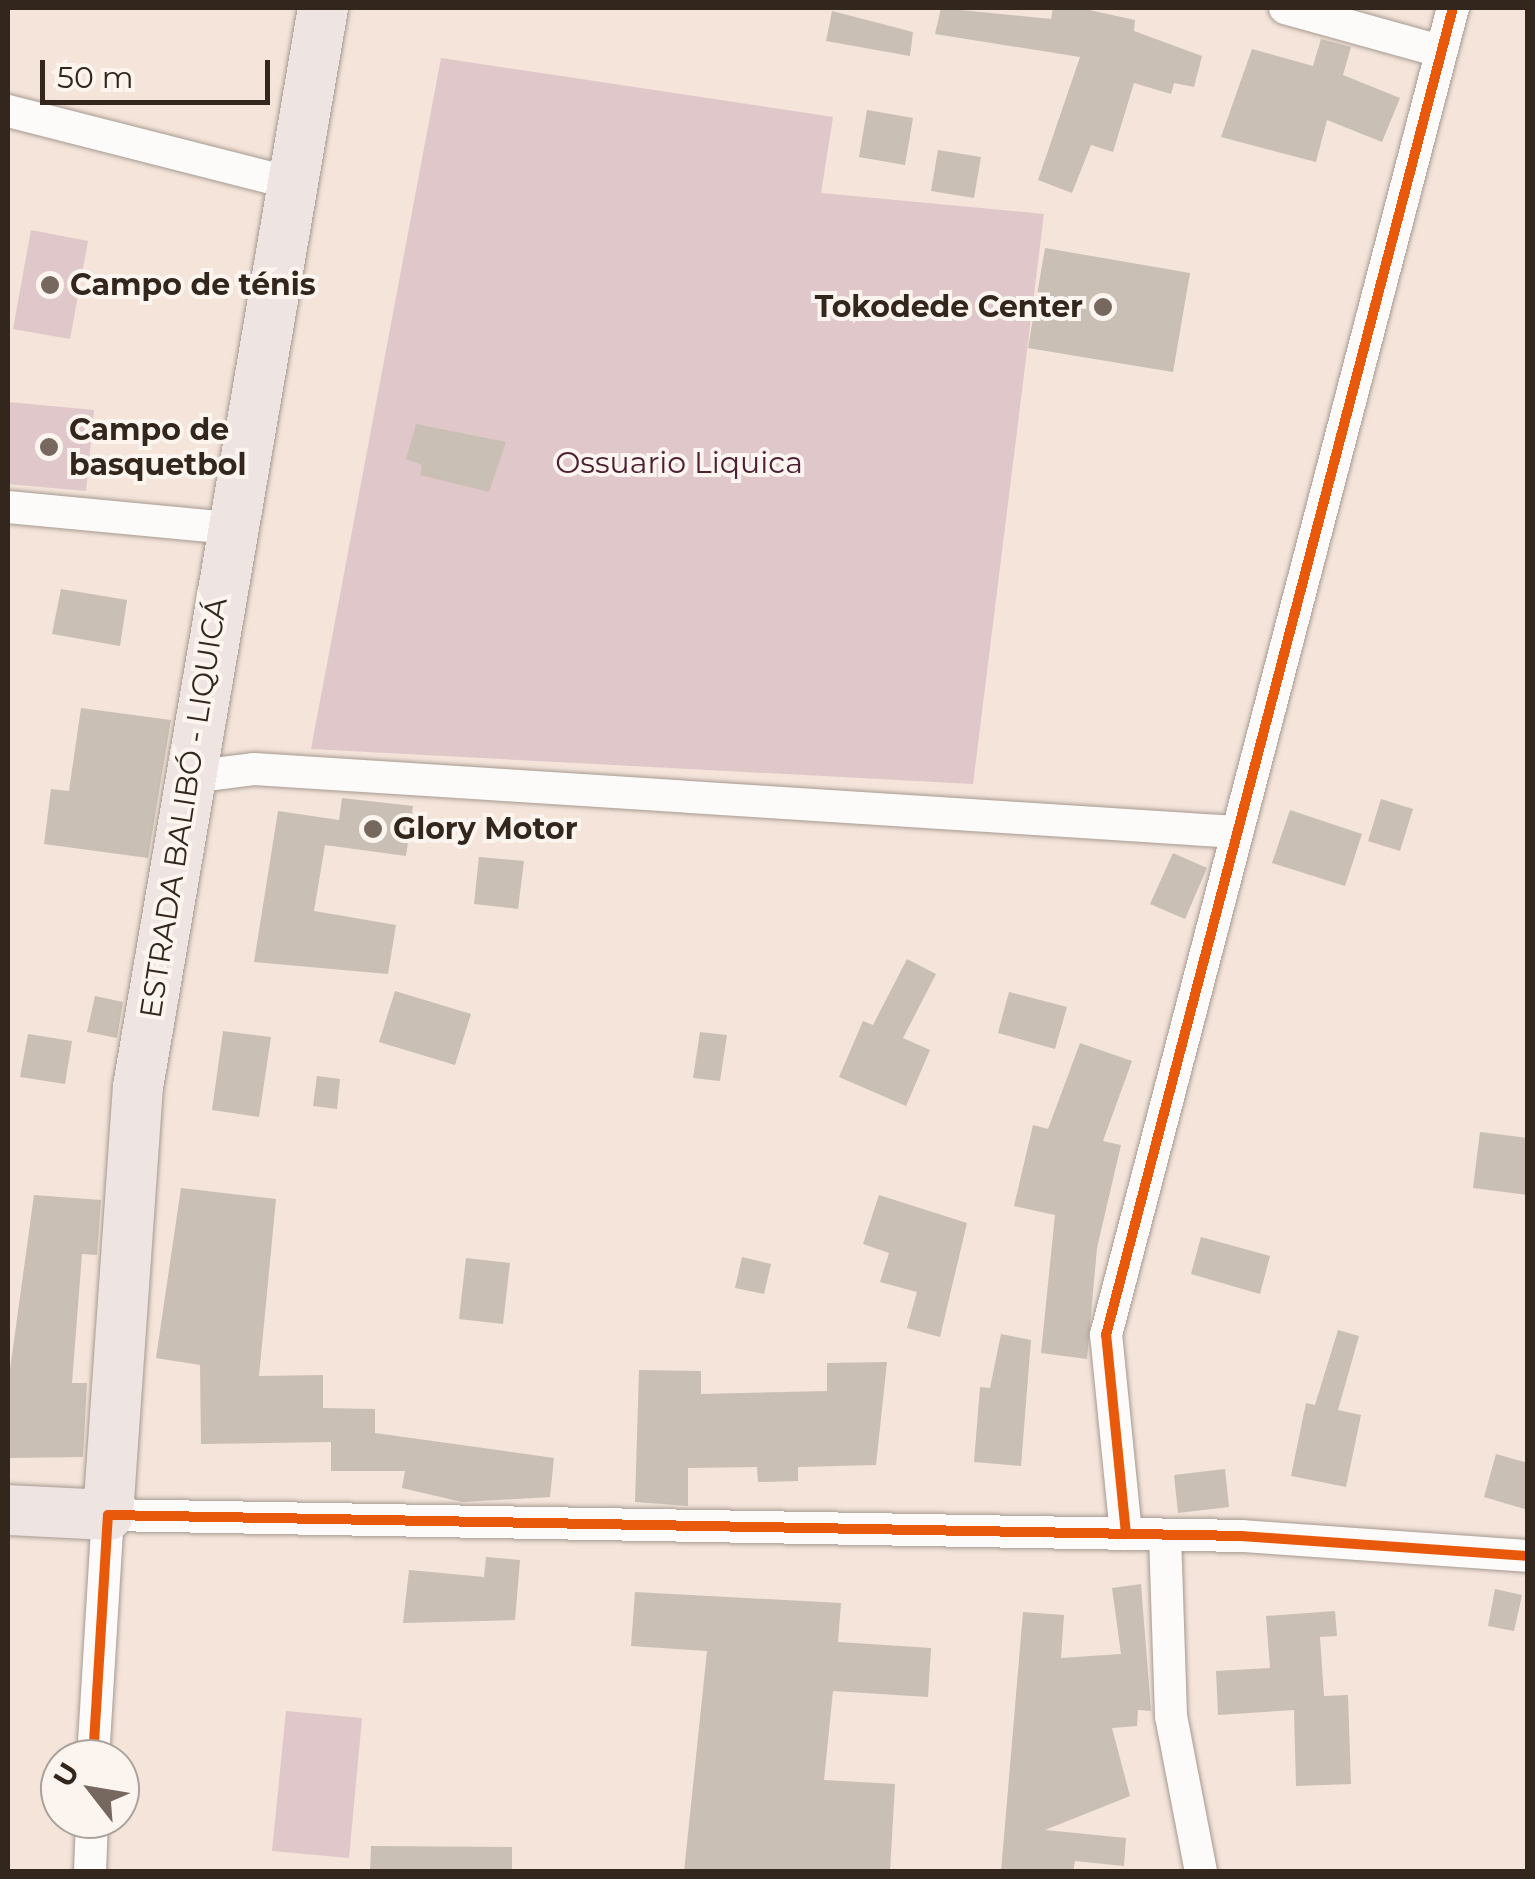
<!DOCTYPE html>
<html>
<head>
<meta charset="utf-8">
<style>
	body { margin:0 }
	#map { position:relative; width:1535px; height:1879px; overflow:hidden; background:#f4e4da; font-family:Montserrat,sans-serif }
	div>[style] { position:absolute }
	.green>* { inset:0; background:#e0c7c9 }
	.building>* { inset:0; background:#c9bfb4 }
	.roads { filter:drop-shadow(0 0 2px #a69a91) drop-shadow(0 0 2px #a69a91) }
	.minor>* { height:32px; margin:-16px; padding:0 16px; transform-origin:16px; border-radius:16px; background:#fdfbf9 }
	.primary>* { height:50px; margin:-25px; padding:0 25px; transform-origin:25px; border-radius:25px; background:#eee5e2 }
	.cycleway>* { height:10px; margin:-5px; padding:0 5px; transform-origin:5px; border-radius:5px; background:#e8590c }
	.dots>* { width:28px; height:28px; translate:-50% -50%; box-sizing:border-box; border:5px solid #fbf4ef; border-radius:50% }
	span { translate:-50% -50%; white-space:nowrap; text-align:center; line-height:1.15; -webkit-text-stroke:8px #fbf4ef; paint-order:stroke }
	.poi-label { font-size:30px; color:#33261d; font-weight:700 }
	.left { translate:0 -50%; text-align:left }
	.right { translate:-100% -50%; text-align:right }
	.park-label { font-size:30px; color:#4c1f33 }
	.street-label { font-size:30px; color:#33261d }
	.frame { position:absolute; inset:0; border:10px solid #33261d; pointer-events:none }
	.north { position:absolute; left:40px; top:1739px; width:100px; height:100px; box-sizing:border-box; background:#fbf4ef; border:2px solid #aba29b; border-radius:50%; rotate:301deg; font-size:28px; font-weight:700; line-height:40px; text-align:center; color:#33261d }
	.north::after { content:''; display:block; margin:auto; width:35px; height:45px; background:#77685f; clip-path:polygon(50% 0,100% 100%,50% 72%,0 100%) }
	.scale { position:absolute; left:40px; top:60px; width:230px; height:45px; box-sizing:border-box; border:5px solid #33261d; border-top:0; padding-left:12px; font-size:30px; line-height:35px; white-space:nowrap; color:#33261d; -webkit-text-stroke:8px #fbf4ef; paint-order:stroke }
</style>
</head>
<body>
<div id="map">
	<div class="green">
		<i style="clip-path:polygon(441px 58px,833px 117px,821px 193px,1044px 214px,973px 784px,311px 749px)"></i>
		<i style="clip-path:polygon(31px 230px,88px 241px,70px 339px,13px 329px)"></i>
		<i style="clip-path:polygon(8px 402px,94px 410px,86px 491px,8px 484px)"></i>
		<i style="clip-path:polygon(286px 1711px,362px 1718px,349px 1858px,272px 1851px)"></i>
	</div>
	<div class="building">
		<i style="clip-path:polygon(941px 8px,1051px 19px,1053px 8px,1080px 8px,1135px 20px,1134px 31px,1202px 56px,1194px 87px,1174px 83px,1171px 94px,1134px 83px,1113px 152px,1091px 145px,1072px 193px,1038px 180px,1080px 57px,935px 34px)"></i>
		<i style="clip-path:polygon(832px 11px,913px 32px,910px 56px,826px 41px)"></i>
		<i style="clip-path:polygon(1321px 39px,1351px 47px,1343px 75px,1400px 98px,1382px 142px,1327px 120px,1316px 162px,1221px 137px,1252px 49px,1313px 66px)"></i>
		<i style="clip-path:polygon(867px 110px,913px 118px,905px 165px,859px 157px)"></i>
		<i style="clip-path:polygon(938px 150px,981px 157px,974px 198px,931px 191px)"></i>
		<i style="clip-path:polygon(1045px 248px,1190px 273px,1173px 372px,1028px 348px)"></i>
		<i style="clip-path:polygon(416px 424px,506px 442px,489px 492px,420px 475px,422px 465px,406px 459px)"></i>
		<i style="clip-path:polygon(61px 589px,127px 600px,120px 646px,52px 634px)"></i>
		<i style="clip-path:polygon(81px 708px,171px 720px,148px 858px,44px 844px,51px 789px,69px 791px)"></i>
		<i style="clip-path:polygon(342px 798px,413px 806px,406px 856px,325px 845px,314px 911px,396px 925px,388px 974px,254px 962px,278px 811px,339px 820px)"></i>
		<i style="clip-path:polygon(1381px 799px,1413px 809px,1400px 851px,1368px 841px)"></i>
		<i style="clip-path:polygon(1290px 810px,1362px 834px,1345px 886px,1272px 863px)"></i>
		<i style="clip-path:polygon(1173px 853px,1207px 868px,1185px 919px,1150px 904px)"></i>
		<i style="clip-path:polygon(479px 857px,524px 861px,518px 909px,474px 904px)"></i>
		<i style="clip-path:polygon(907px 959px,936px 974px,903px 1038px,930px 1050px,906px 1106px,839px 1077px,863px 1021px,873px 1025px)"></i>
		<i style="clip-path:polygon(395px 991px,471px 1014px,455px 1065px,379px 1042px)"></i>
		<i style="clip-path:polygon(1009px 992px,1067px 1007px,1055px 1049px,998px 1033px)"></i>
		<i style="clip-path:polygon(95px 996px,123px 1002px,117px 1038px,87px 1032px)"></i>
		<i style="clip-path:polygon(223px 1031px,271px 1037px,259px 1117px,212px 1110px)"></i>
		<i style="clip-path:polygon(700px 1032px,727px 1035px,720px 1081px,693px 1078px)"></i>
		<i style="clip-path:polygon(28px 1034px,72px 1041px,65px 1084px,20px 1077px)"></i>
		<i style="clip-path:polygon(1080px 1043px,1132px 1061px,1103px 1141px,1121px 1145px,1097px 1248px,1087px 1359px,1041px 1353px,1055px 1215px,1014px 1206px,1033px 1125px,1048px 1129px)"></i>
		<i style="clip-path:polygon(317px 1076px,340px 1079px,337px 1109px,313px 1106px)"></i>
		<i style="clip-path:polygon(1480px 1132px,1528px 1138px,1528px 1195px,1473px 1188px)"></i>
		<i style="clip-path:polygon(181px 1188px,276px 1199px,259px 1376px,323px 1375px,323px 1408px,375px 1409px,375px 1433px,554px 1458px,550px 1497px,462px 1502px,402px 1488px,405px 1471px,331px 1471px,331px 1442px,201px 1444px,200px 1365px,156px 1358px)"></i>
		<i style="clip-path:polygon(34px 1195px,101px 1200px,97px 1255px,82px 1254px,72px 1383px,87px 1383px,83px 1457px,8px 1458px,8px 1384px)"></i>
		<i style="clip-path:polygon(879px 1195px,967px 1223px,940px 1337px,907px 1328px,917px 1292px,880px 1282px,889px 1253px,863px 1244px)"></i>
		<i style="clip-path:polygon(1201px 1237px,1270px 1256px,1260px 1294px,1191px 1274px)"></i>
		<i style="clip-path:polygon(742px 1257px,771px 1264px,764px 1294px,735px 1288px)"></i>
		<i style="clip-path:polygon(466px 1258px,510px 1263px,503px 1324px,459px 1319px)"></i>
		<i style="clip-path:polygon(1338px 1330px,1359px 1336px,1338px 1410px,1361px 1415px,1346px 1487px,1291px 1476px,1306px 1403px,1315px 1405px)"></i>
		<i style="clip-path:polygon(1001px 1334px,1031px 1340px,1021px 1466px,974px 1462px,980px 1387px,990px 1388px)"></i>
		<i style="clip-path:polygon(887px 1362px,876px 1465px,798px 1467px,798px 1481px,758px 1482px,757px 1467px,688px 1468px,688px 1506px,635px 1502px,639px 1370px,701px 1371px,701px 1394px,827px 1391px,827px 1363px)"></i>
		<i style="clip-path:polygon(1496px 1454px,1528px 1463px,1528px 1510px,1484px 1497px)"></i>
		<i style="clip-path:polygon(1225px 1469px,1229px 1507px,1178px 1513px,1174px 1475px)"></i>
		<i style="clip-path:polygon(486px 1557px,520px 1560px,515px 1620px,403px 1623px,409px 1570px,484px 1577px)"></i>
		<i style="clip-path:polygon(1141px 1584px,1151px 1711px,1138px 1710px,1137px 1726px,1112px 1728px,1130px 1796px,1045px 1830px,1126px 1838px,1124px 1866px,1075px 1861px,1073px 1872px,1001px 1872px,1023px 1612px,1064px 1615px,1061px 1658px,1121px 1654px,1112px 1588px)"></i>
		<i style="clip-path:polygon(1495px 1589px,1522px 1595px,1514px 1631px,1488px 1626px)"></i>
		<i style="clip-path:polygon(635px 1592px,841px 1603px,838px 1642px,931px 1648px,928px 1697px,833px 1691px,824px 1780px,895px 1784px,890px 1872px,684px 1872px,707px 1651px,631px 1646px)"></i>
		<i style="clip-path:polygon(1335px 1611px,1337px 1636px,1320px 1637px,1324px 1696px,1348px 1695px,1351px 1784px,1296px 1786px,1294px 1710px,1218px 1715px,1216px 1671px,1270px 1668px,1266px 1616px)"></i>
		<i style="clip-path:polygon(371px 1846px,512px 1847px,512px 1872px,370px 1872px)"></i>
	</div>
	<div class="roads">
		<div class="minor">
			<i style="left:1285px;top:8px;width:161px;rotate:15.5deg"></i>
			<i style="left:8px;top:111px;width:292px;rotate:14.3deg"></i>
			<i style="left:8px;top:507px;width:224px;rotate:5.4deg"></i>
			<i style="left:190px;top:777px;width:64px;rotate:-7.1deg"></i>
			<i style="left:254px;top:769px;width:985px;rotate:3.67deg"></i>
			<i style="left:1126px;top:1534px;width:200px;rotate:-95.7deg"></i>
			<i style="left:1106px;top:1335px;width:1372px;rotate:-75.35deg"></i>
			<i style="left:1165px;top:1535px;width:181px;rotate:88.1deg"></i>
			<i style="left:1171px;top:1716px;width:159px;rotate:79.1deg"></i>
			<i style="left:93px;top:1759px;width:244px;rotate:-86.5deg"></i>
			<i style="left:108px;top:1515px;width:1134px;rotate:1.06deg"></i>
			<i style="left:1242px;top:1536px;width:287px;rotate:4deg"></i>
			<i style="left:90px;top:1872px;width:53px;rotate:-87.8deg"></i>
		</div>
		<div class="primary">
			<i style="left:8px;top:1510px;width:100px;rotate:2.9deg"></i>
			<i style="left:108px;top:1515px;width:429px;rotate:-86deg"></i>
			<i style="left:138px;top:1087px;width:1095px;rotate:-80.27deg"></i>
		</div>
	</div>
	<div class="cycleway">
		<i style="left:1126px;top:1534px;width:200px;rotate:-95.7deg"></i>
		<i style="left:1106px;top:1335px;width:1372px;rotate:-75.35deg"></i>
		<i style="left:93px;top:1759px;width:244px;rotate:-86.5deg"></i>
		<i style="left:108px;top:1515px;width:1134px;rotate:1.06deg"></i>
		<i style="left:1242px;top:1536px;width:287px;rotate:4deg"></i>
	</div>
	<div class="dots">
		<i style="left:50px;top:285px;background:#77685f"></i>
		<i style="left:1103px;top:307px;background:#77685f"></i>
		<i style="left:49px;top:447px;background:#77685f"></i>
		<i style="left:373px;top:829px;background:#77685f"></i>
	</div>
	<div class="poi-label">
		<span class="left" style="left:70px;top:285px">Campo de ténis</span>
		<span class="right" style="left:1083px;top:307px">Tokodede Center</span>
		<span class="left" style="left:69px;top:447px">Campo de<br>basquetbol</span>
		<span class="left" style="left:393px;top:829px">Glory Motor</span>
	</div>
	<div class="park-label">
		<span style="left:679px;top:463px">Ossuario Liquica</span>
	</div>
	<div class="street-label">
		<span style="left:184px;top:808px;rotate:-81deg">ESTRADA BALIBÓ - LIQUICÁ</span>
	</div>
	<div class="frame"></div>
	<div class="north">U</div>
	<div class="scale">50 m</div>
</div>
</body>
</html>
